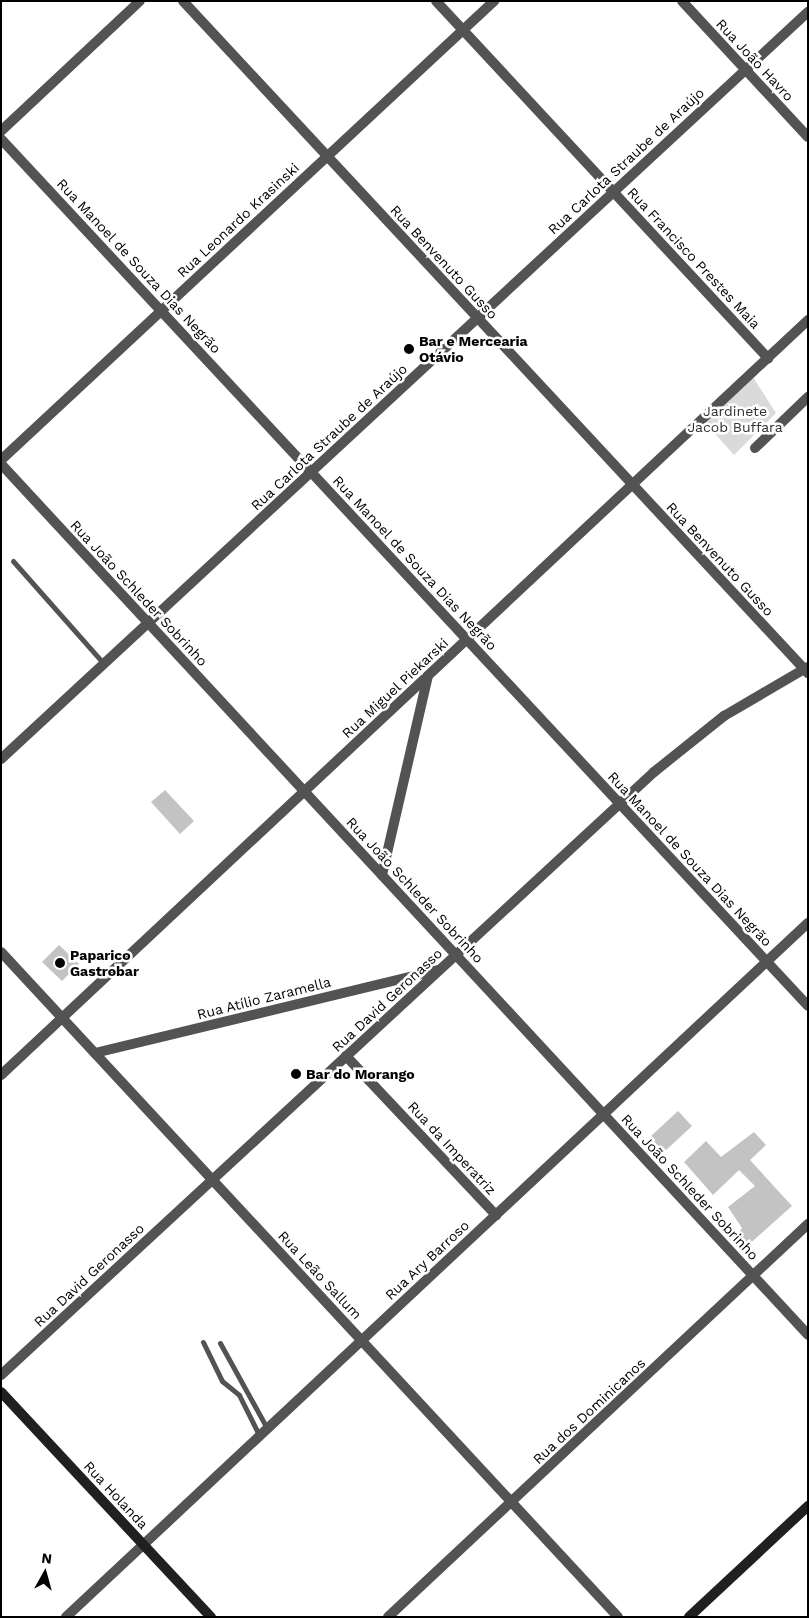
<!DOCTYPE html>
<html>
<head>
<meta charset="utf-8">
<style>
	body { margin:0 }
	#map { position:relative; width:809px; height:1618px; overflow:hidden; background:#fff; font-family:"Work Sans",sans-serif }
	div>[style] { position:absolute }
	.green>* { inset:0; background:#dadada }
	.building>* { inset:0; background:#c3c3c3 }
	.lane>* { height:5px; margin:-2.5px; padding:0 2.5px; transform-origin:2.5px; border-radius:2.5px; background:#535353 }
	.street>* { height:10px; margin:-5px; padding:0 5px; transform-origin:5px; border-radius:5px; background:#535353 }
	.secondary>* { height:10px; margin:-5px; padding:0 5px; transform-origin:5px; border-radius:5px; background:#202020 }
	.dots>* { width:14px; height:14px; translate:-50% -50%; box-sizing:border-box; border:2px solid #fff; border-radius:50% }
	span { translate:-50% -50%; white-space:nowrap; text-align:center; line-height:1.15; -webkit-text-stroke:5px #fff; paint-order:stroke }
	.street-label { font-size:14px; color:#000 }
	.poi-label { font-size:14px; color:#000; font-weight:700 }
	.left { translate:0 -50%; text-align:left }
	.park-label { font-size:14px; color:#313131 }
	.frame { position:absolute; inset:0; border:2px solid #000; pointer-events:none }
	.north { position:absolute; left:20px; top:1548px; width:50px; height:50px; -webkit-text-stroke:4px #fff; paint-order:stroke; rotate:7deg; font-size:14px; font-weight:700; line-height:20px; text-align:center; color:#000 }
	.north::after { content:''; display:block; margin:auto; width:18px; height:22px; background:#000; clip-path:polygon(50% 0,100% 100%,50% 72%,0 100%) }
</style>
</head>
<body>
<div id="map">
	<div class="green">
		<i style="clip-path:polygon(749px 371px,776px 413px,734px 455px,701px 418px)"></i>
	</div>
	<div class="building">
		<i style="clip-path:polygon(165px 790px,194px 821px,180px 834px,151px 802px)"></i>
		<i style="clip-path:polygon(59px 945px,79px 964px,62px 981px,42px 962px)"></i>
		<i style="clip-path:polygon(678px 1111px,692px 1126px,664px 1152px,650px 1137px)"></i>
		<i style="clip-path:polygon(754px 1132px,766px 1145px,750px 1160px,792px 1206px,747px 1246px,737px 1235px,742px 1228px,728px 1207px,755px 1186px,739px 1170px,713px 1195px,684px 1162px,706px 1141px,721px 1157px)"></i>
	</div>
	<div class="lane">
		<i style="left:13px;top:561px;width:137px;rotate:48.5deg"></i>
		<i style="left:203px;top:1342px;width:43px;rotate:64deg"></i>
		<i style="left:222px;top:1381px;width:22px;rotate:39deg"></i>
		<i style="left:239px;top:1395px;width:45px;rotate:63.4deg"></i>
		<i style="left:220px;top:1343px;width:97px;rotate:61.1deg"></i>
	</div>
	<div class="street">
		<i style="left:183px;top:1px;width:918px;rotate:47.08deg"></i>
		<i style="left:436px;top:1px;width:488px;rotate:47.1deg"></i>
		<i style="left:682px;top:1px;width:185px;rotate:47.2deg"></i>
		<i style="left:1px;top:131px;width:190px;rotate:-43.1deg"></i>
		<i style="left:1px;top:139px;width:1184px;rotate:47.05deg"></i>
		<i style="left:755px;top:448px;width:74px;rotate:-43.9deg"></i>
		<i style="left:1px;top:460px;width:674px;rotate:-42.95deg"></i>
		<i style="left:1px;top:464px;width:1187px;rotate:47.18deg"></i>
		<i style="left:1px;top:759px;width:1100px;rotate:-42.79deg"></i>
		<i style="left:382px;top:875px;width:204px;rotate:-77deg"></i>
		<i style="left:1px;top:952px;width:907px;rotate:47.14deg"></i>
		<i style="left:95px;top:1053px;width:354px;rotate:-13.6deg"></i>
		<i style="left:346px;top:1056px;width:219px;rotate:46.7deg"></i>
		<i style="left:1px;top:1075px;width:1105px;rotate:-43.09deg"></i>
		<i style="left:1px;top:1375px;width:889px;rotate:-42.72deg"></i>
		<i style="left:654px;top:772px;width:90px;rotate:-38.7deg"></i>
		<i style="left:724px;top:716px;width:97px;rotate:-30.3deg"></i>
		<i style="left:66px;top:1617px;width:1016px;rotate:-43.09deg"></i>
		<i style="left:388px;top:1617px;width:575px;rotate:-43.1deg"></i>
	</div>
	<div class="secondary">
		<i style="left:1px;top:1392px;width:308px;rotate:47deg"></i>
		<i style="left:689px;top:1617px;width:163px;rotate:-43deg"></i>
	</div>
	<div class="dots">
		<i style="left:409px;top:349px;background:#000"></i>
		<i style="left:60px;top:963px;background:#000"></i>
		<i style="left:296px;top:1074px;background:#000"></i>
	</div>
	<div class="street-label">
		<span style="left:755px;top:60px;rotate:47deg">Rua João Havro</span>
		<span style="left:626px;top:161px;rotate:-43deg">Rua Carlota Straube de Araújo</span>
		<span style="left:238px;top:220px;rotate:-43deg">Rua Leonardo Krasinski</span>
		<span style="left:694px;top:258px;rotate:47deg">Rua Francisco Prestes Maia</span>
		<span style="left:444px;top:262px;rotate:47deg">Rua Benvenuto Gusso</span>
		<span style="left:139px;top:266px;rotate:47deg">Rua Manoel de Souza Dias Negrão</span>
		<span style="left:329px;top:437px;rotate:-43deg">Rua Carlota Straube de Araújo</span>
		<span style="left:720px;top:559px;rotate:47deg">Rua Benvenuto Gusso</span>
		<span style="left:415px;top:563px;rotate:47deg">Rua Manoel de Souza Dias Negrão</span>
		<span style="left:139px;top:593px;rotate:47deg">Rua João Schleder Sobrinho</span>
		<span style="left:395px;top:688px;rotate:-43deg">Rua Miguel Piekarski</span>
		<span style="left:690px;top:859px;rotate:47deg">Rua Manoel de Souza Dias Negrão</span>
		<span style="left:415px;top:890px;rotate:47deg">Rua João Schleder Sobrinho</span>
		<span style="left:264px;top:998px;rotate:-14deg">Rua Atílio Zaramella</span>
		<span style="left:387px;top:1000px;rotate:-43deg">Rua David Geronasso</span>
		<span style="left:452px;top:1148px;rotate:47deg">Rua da Imperatriz</span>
		<span style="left:690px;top:1187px;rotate:47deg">Rua João Schleder Sobrinho</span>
		<span style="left:427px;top:1260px;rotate:-43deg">Rua Ary Barroso</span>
		<span style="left:89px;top:1275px;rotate:-43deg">Rua David Geronasso</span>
		<span style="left:320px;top:1275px;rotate:47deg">Rua Leão Sallum</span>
		<span style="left:589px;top:1411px;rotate:-43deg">Rua dos Dominicanos</span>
		<span style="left:116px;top:1495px;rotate:47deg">Rua Holanda</span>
	</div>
	<div class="poi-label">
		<span class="left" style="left:419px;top:349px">Bar e Mercearia<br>Otávio</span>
		<span class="left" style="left:70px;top:963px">Paparico<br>Gastrobar</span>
		<span class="left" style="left:306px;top:1074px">Bar do Morango</span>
	</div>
	<div class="park-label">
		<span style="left:735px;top:419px">Jardinete<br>Jacob Buffara</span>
	</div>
	<div class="frame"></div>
	<div class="north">N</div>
</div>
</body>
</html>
